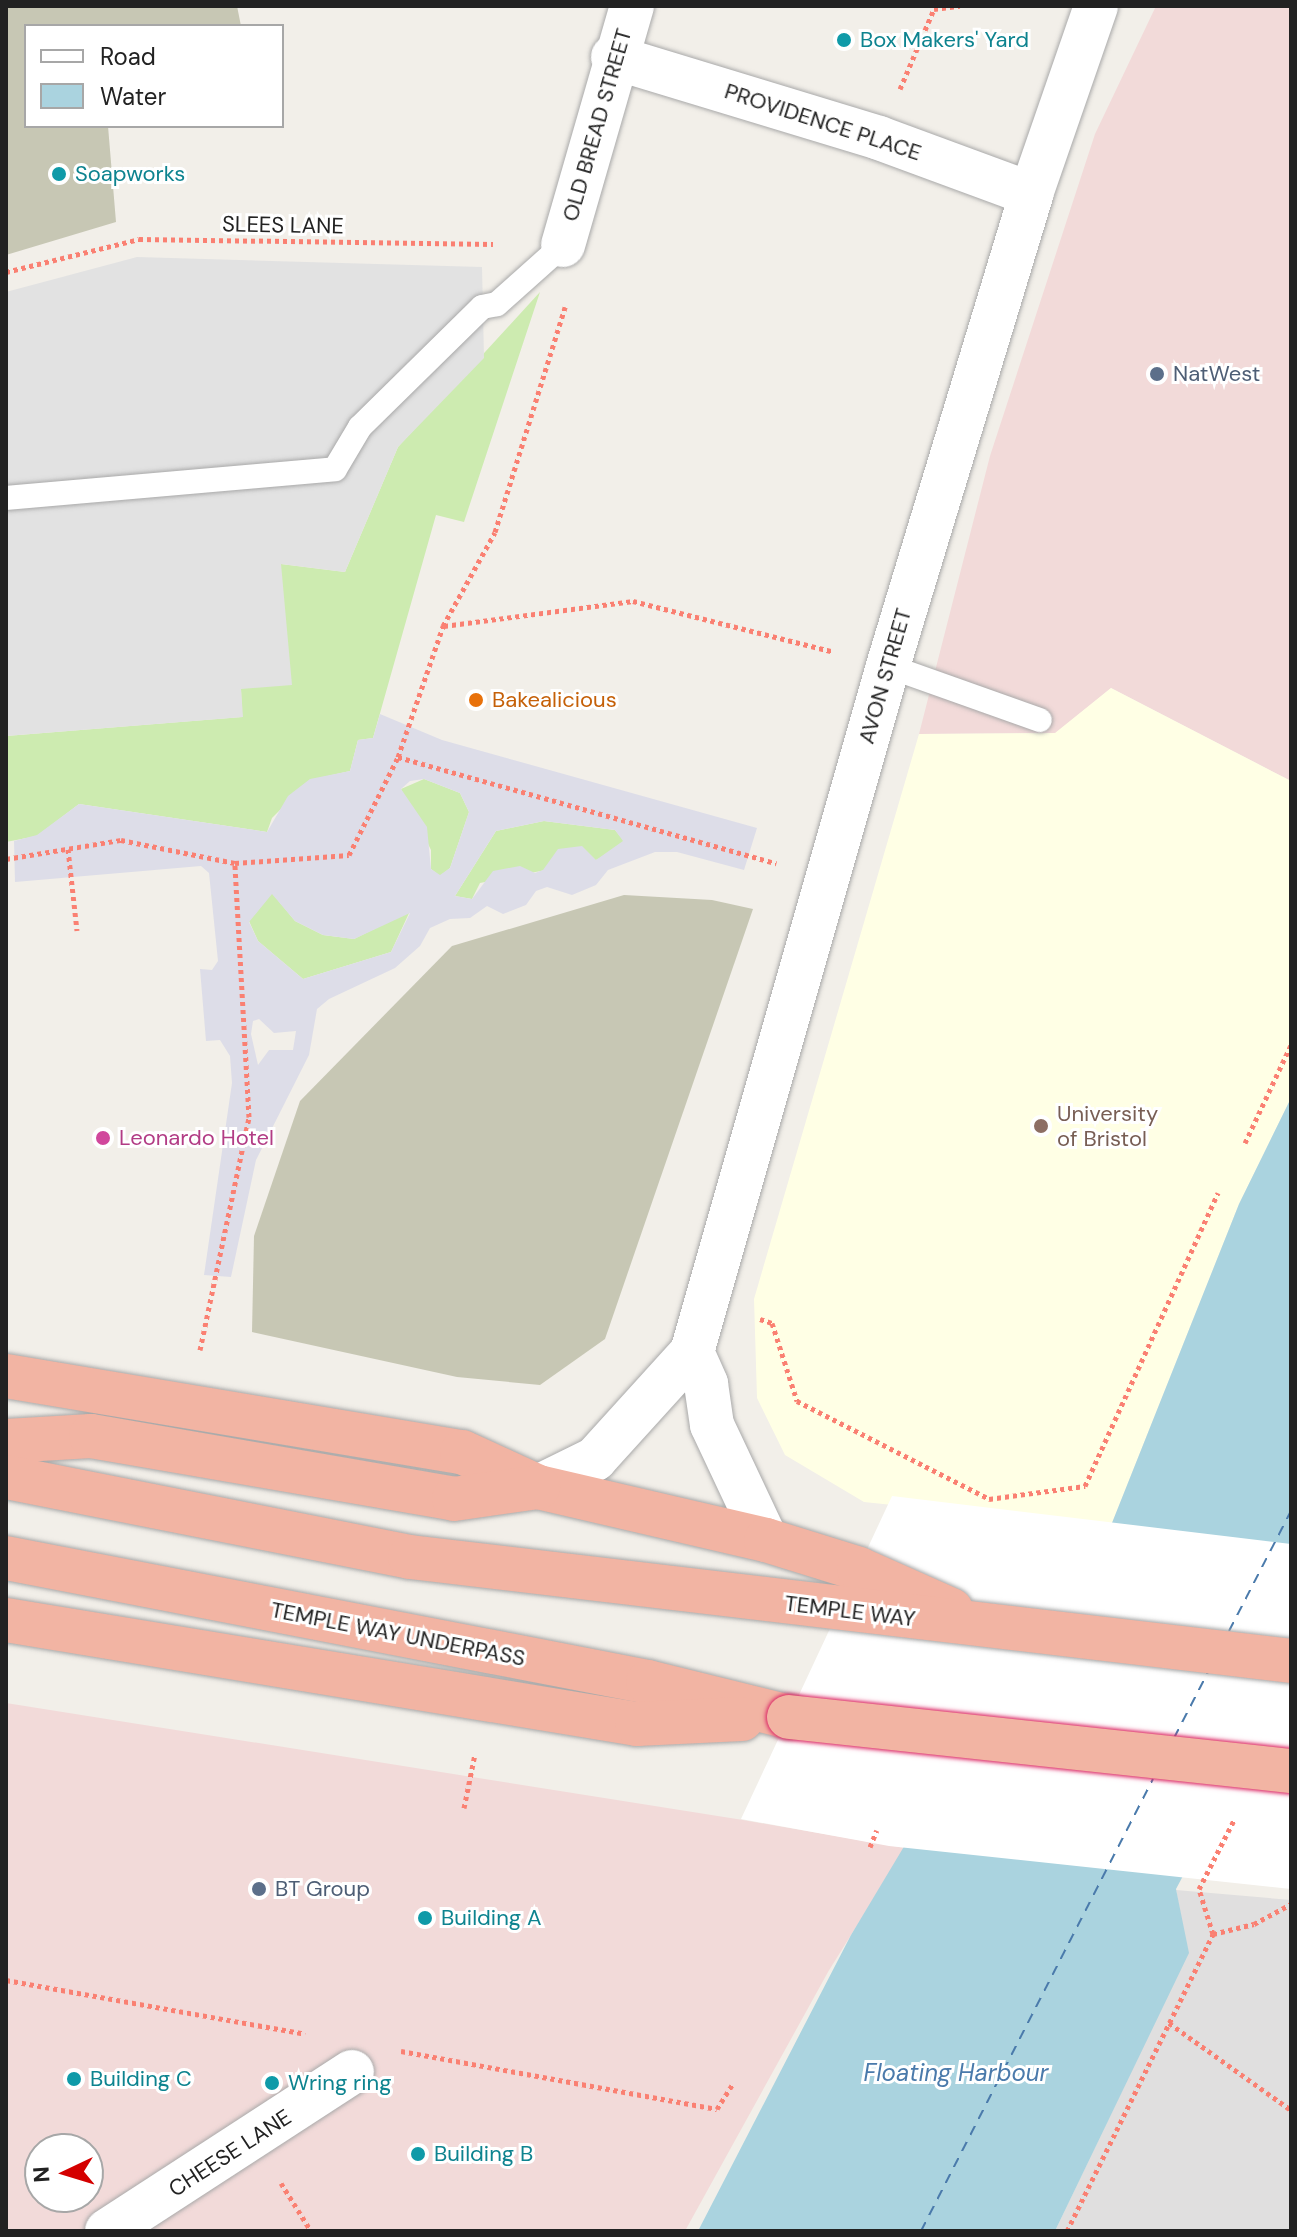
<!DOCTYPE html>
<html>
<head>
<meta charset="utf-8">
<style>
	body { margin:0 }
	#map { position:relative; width:1297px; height:2237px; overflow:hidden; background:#f2efe9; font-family:"DM Sans",sans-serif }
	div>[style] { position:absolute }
	.residential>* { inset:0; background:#e0dfdf }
	.commercial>* { inset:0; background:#f2dad9 }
	.education>* { inset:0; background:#ffffe5 }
	.construction>* { inset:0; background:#c7c7b4 }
	.grass>* { inset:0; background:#cdebb0 }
	.parking>* { inset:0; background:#e2e2e2 }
	.plaza>* { inset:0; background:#dddde8 }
	.water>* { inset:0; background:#aad3df }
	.pier>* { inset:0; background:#fff }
	.ferry>* { height:2px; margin-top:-1px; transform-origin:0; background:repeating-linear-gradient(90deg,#4a7aab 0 10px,transparent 0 18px) }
	.path>* { height:5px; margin-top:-2.5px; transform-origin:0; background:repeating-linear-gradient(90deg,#fa8072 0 4px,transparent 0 8px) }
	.roads { filter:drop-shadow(0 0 2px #a9a9a9) drop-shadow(0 0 2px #a9a9a9) }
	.service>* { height:24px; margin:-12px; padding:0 12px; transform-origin:12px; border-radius:12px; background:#fff }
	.minor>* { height:44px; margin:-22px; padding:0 22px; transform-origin:22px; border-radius:22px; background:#fff }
	.trunk>* { height:44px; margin:-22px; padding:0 22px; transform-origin:22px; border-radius:22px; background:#f2b4a3 }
	.bridges { filter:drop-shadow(0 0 2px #dc2a67) drop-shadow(0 0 2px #dc2a67) }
	.trunk-bridge>* { height:44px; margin:-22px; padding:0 22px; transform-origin:22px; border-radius:22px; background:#f2b4a3 }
	.dots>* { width:22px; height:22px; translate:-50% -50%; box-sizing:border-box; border:4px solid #fff; border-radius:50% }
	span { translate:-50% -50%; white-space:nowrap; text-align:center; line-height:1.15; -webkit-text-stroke:6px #fff; paint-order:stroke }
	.culture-label { font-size:22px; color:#0d838f }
	.left { translate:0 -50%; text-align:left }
	.street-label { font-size:22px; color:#222 }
	.service-label { font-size:22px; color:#4e5e75 }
	.food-label { font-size:22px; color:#c56008 }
	.education-label { font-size:22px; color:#785e54 }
	.hotel-label { font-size:22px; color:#b23c85 }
	.water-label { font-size:24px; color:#4a7aab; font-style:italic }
	.frame { position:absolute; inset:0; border:8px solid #222; pointer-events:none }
	.legend { position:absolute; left:24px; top:24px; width:260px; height:104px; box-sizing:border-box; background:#fff; border:2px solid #a7a7a7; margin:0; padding:10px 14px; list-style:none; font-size:24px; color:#222 }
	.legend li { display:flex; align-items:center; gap:16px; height:40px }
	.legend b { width:40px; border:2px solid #a7a7a7 }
	.north { position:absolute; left:24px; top:2133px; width:80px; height:80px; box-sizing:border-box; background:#fff; border:2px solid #a7a7a7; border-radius:50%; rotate:266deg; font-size:22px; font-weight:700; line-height:32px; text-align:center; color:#222 }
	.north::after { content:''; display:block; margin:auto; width:28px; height:36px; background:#d40000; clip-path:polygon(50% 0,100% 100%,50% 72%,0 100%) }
</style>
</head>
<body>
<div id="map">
	<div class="residential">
		<i style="clip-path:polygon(1176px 1890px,1291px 1900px,1291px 2231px,1055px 2231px,1188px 1953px)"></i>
	</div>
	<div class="commercial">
		<i style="clip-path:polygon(1156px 6px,1291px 6px,1291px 781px,1111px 688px,1056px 733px,919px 734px,990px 456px,1095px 134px)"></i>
		<i style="clip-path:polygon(evenodd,6px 1703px,743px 1820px,905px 1848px,828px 1972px,685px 2231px,6px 2231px,6px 1703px,40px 2149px,88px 2149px,88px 2197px,40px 2197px,40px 2149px)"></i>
	</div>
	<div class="education">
		<i style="clip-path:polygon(1111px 688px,1291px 781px,1291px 1098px,1239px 1204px,1110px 1528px,864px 1502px,785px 1455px,757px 1398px,754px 1299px,919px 734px,1055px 733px)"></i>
	</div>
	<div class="construction">
		<i style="clip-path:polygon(6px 6px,237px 6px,241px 26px,26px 26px,26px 126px,108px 126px,116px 222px,6px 255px)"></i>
		<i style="clip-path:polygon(624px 895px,712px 900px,753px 909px,605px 1339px,540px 1385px,457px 1377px,252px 1332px,254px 1236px,300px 1101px,452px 946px)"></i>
	</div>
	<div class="grass">
		<i style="clip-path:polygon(540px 292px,464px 522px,436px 515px,373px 738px,358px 740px,350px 771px,310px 780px,272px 818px,267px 832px,79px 804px,37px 836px,6px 842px,6px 736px,242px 717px,241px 689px,281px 564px,345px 572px,398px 447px)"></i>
		<i style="clip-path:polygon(424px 779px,460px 793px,469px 812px,450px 868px,440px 876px,431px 869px,431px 850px,401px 789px)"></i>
		<i style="clip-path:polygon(544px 821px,615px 830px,624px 841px,621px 848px,596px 860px,480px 883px,472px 899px,455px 896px,496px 831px)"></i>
		<i style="clip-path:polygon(272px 893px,295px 921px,323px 935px,354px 939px,410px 911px,391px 952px,303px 979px,258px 941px,249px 921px)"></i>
	</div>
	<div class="parking">
		<i style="clip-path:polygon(137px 257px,482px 267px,484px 358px,398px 447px,345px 572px,281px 564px,292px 685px,241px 689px,243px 717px,6px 736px,6px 292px)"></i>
	</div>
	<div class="plaza">
		<i style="clip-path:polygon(evenodd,380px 714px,442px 740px,757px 828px,744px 870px,677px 852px,655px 852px,608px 870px,596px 885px,572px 895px,547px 887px,536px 891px,526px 905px,503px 914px,487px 906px,470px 918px,450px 919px,430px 928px,420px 946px,395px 968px,329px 999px,317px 1009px,309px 1055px,256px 1160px,231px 1277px,204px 1275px,232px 1083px,230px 1056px,220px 1040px,206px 1041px,200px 969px,212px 970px,218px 961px,209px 873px,201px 866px,15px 882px,14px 841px,37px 835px,79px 804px,267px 832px,288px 796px,310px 779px,350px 771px,358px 740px,373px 738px,380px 714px,424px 779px,460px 793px,469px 812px,450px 868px,440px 875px,431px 869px,427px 827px,401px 789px,410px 781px,424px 779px,380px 714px,544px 821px,615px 830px,623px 841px,596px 860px,582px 846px,558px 849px,543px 870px,535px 873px,520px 866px,493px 871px,472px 899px,455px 896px,496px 831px,544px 821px,380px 714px,272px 894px,295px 921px,323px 935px,354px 939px,410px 913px,391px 952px,303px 979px,258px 941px,249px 922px,272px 894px,380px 714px,259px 1019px,274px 1033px,296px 1031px,293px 1050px,269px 1050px,258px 1065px,251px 1034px,253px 1021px,259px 1019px)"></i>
	</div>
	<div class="water">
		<i style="clip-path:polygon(1291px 1098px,1291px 1673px,1176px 1889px,1189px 1953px,1055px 2231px,698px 2231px,851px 1935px,975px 1728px,1110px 1528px,1239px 1204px)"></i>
	</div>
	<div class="pier">
		<i style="clip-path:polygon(892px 1496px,1291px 1544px,1291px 1889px,889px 1846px,741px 1819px)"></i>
	</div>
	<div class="ferry">
		<i style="left:1229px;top:1631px;width:135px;rotate:-62.7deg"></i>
		<i style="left:1174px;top:1738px;width:74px;rotate:-62.7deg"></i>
		<i style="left:921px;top:2231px;width:508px;rotate:-62.83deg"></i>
	</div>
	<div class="path">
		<i style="left:900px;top:89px;width:87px;rotate:-67deg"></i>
		<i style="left:934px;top:9px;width:26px;rotate:-7deg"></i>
		<i style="left:6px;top:272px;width:137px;rotate:-13.9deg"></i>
		<i style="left:139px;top:239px;width:354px;rotate:0.8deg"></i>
		<i style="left:444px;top:626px;width:191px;rotate:-7.5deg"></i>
		<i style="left:633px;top:601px;width:207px;rotate:14.2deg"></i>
		<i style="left:398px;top:757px;width:393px;rotate:15.7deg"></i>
		<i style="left:68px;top:849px;width:82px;rotate:83.7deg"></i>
		<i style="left:6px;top:859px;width:117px;rotate:-9.4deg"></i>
		<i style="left:121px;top:840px;width:116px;rotate:11.4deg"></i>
		<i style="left:235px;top:863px;width:114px;rotate:-4deg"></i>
		<i style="left:349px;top:855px;width:110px;rotate:-63.4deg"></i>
		<i style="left:398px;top:757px;width:139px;rotate:-71deg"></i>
		<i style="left:443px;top:626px;width:107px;rotate:-61deg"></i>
		<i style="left:495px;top:532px;width:236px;rotate:-72.7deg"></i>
		<i style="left:1245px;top:1143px;width:108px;rotate:-64.9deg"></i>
		<i style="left:760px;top:1319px;width:13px;rotate:18deg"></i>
		<i style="left:772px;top:1323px;width:82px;rotate:72.2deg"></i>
		<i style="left:797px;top:1401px;width:216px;rotate:27deg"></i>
		<i style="left:989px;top:1499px;width:97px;rotate:-7.7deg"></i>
		<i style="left:1085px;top:1486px;width:322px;rotate:-65.6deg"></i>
		<i style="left:200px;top:1350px;width:238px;rotate:-78.1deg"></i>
		<i style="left:249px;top:1117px;width:254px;rotate:-93.2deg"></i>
		<i style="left:464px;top:1808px;width:55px;rotate:-78.5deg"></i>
		<i style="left:870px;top:1847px;width:18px;rotate:-68deg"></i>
		<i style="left:1213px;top:1934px;width:42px;rotate:-13.7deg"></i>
		<i style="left:1254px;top:1924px;width:42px;rotate:-28.4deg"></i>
		<i style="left:6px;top:1980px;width:304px;rotate:10.2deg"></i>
		<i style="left:1169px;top:2023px;width:150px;rotate:35.5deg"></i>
		<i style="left:401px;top:2051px;width:321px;rotate:10.4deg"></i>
		<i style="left:717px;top:2109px;width:31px;rotate:-58deg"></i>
		<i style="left:281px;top:2183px;width:57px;rotate:58deg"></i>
		<i style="left:1067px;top:2231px;width:331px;rotate:-63.8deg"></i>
		<i style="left:1213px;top:1934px;width:47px;rotate:-107.3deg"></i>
		<i style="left:1199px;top:1889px;width:77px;rotate:-63.1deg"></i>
	</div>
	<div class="roads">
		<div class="service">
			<i style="left:6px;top:498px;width:330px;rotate:-5deg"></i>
			<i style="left:335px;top:469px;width:49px;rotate:-59.2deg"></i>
			<i style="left:360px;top:427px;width:171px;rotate:-44.5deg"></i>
			<i style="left:482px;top:307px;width:15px;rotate:-11deg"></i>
			<i style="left:497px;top:304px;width:89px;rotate:-41.8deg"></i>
			<i style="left:888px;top:666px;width:161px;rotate:19.6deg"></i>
		</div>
		<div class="minor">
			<i style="left:613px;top:57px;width:278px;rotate:16.9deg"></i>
			<i style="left:879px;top:138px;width:162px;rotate:20.2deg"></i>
			<i style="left:563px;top:245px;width:249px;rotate:-73.9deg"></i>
			<i style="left:692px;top:1352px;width:35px;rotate:66deg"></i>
			<i style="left:706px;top:1384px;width:41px;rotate:81.7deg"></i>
			<i style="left:712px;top:1425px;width:127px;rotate:64.8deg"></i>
			<i style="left:538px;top:1487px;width:64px;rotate:-26.2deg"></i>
			<i style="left:595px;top:1459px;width:144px;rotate:-47.8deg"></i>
			<i style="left:692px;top:1352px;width:713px;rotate:-74.05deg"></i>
			<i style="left:888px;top:666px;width:493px;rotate:-73.1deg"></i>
			<i style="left:1031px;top:194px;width:199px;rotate:-70.9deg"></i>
			<i style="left:107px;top:2231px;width:292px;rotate:-33deg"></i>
		</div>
		<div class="trunk">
			<i style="left:6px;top:1376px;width:462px;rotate:9.5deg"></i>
			<i style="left:462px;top:1452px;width:84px;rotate:24.7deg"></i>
			<i style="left:538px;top:1487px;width:234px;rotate:13.1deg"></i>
			<i style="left:766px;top:1540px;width:97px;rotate:17.3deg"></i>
			<i style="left:859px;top:1569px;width:101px;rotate:24deg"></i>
			<i style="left:6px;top:1441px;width:85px;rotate:-3.4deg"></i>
			<i style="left:91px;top:1436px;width:368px;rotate:9.8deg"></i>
			<i style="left:454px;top:1499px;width:85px;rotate:-8.1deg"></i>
			<i style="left:6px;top:1477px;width:412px;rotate:11.2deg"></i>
			<i style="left:410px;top:1557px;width:887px;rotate:6.73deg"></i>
			<i style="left:6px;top:1558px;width:654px;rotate:10.93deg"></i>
			<i style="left:648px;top:1682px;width:145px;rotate:13.9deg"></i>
			<i style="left:6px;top:1620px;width:640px;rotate:9.36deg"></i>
			<i style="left:637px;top:1724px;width:105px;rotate:-2.7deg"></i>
		</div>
	</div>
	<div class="bridges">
		<div class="trunk-bridge">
			<i style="left:789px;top:1717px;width:505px;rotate:6.14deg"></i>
		</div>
	</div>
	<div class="dots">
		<i style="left:844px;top:40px;background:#0f9aa8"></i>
		<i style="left:59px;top:174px;background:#0f9aa8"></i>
		<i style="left:1157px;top:374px;background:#5c6f8a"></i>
		<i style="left:476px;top:700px;background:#e8710a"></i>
		<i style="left:1041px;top:1126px;background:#8d6e63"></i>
		<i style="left:103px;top:1138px;background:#d1479c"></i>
		<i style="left:259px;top:1889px;background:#5c6f8a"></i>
		<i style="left:425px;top:1918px;background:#0f9aa8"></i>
		<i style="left:74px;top:2079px;background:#0f9aa8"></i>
		<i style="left:272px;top:2083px;background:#0f9aa8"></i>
		<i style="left:418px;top:2154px;background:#0f9aa8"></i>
	</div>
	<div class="culture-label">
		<span class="left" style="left:860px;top:40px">Box Makers' Yard</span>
		<span class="left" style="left:75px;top:174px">Soapworks</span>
		<span class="left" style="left:441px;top:1918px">Building A</span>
		<span class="left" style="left:90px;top:2079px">Building C</span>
		<span class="left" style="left:288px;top:2083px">Wring ring</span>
		<span class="left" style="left:434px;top:2154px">Building B</span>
	</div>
	<div class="street-label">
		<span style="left:823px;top:122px;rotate:18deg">PROVIDENCE PLACE</span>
		<span style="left:597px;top:125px;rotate:-74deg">OLD BREAD STREET</span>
		<span style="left:283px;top:225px;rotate:1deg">SLEES LANE</span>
		<span style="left:885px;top:676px;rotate:-74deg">AVON STREET</span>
		<span style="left:850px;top:1611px;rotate:7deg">TEMPLE WAY</span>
		<span style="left:398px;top:1634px;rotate:11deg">TEMPLE WAY UNDERPASS</span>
		<span style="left:230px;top:2153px;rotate:-33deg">CHEESE LANE</span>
	</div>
	<div class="service-label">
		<span class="left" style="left:1173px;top:374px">NatWest</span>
		<span class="left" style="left:275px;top:1889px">BT Group</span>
	</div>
	<div class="food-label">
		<span class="left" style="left:492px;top:700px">Bakealicious</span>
	</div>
	<div class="education-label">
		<span class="left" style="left:1057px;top:1126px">University<br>of Bristol</span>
	</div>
	<div class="hotel-label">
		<span class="left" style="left:119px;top:1138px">Leonardo Hotel</span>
	</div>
	<div class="water-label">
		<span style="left:956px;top:2073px">Floating Harbour</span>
	</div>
	<div class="frame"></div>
	<ul class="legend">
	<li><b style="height:10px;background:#fff"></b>Road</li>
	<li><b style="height:22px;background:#aad3df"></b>Water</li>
	</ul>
	<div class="north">N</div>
</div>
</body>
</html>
